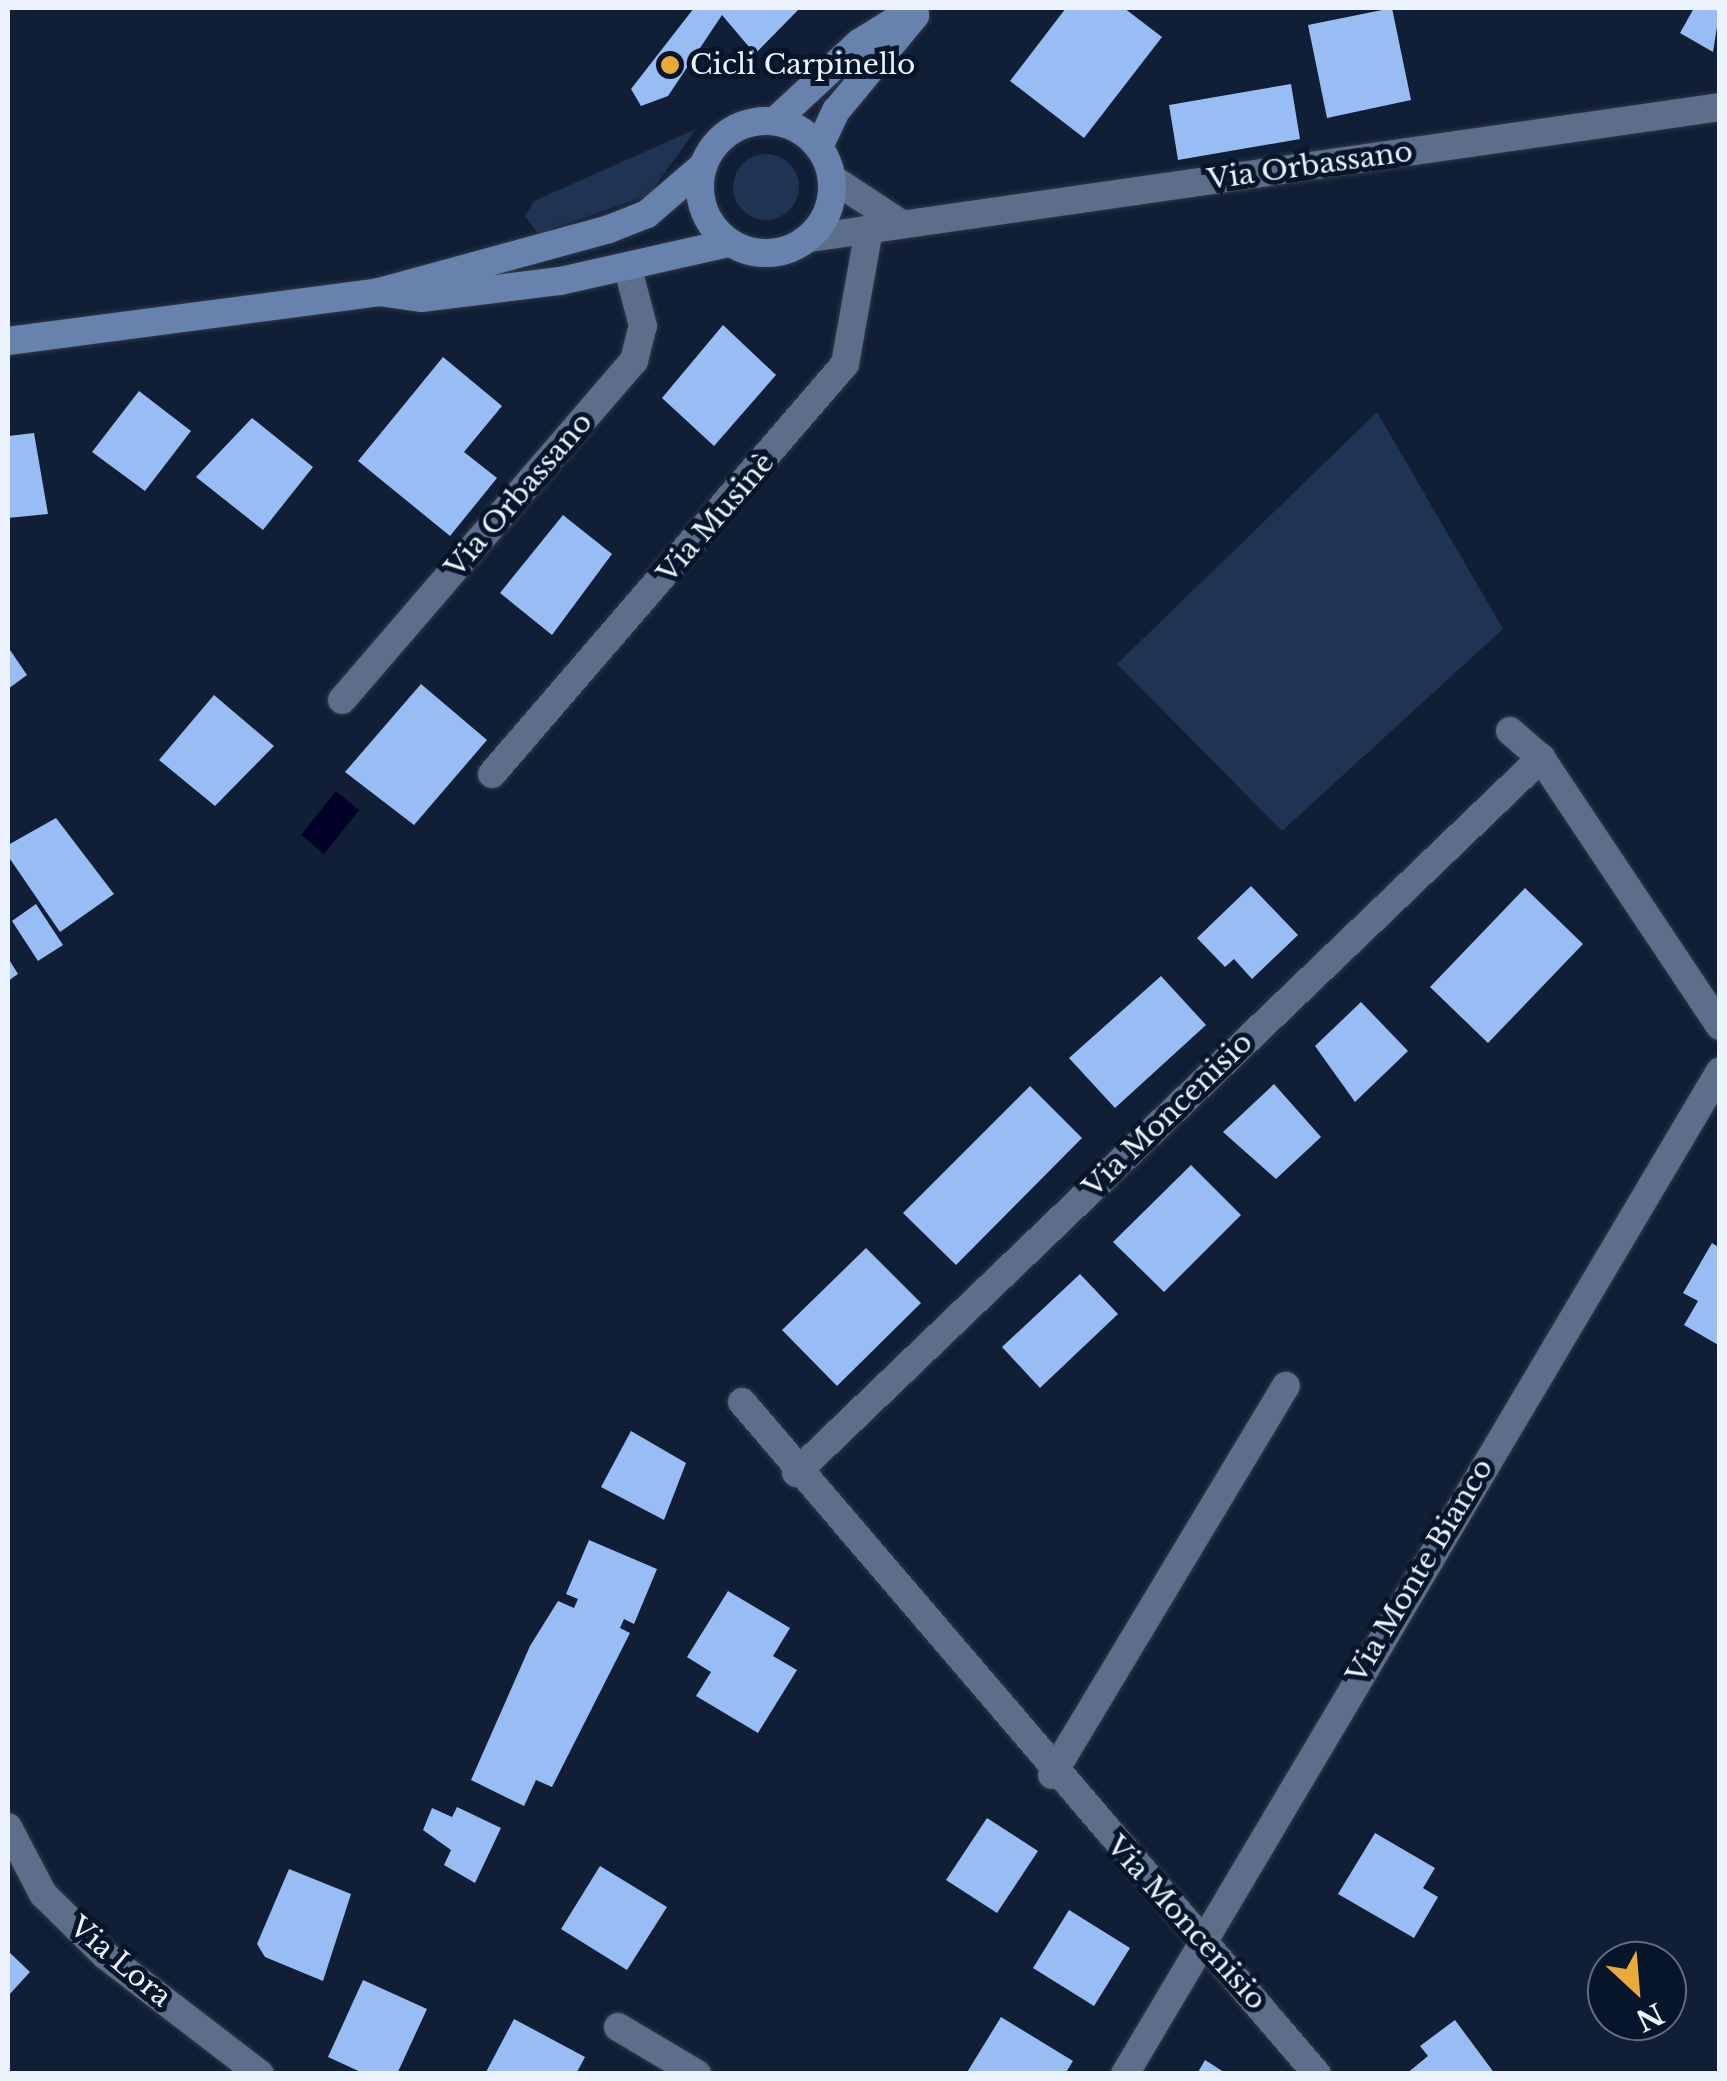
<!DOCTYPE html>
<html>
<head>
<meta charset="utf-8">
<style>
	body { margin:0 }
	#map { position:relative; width:1727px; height:2081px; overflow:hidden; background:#101f35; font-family:"Libre Baskerville",serif }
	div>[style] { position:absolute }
	.green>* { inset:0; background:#1f3352 }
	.round { border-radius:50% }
	.water>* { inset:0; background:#000028 }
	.building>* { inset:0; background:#98bdf5 }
	.roads { filter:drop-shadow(0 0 2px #2f3748) drop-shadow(0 0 2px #2f3748) }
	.minor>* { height:28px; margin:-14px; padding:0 14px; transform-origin:14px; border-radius:14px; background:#5c6e89 }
	.secondary>* { height:28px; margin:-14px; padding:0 14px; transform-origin:14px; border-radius:14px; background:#6782ac }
	.secondary>.ring { margin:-14px; padding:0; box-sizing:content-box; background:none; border:28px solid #6782ac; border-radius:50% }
	.dots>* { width:28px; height:28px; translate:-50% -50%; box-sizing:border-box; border:5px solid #07152a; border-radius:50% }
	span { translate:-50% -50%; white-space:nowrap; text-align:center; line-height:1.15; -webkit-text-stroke:10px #07152a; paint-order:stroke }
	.poi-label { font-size:28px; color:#edf3fd }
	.left { translate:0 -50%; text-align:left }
	.street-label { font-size:28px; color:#edf3fd }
	.frame { position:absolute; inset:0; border:10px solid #edf3fd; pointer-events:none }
	.north { position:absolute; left:1587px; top:1941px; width:100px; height:100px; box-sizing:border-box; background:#07152a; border:2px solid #636e7e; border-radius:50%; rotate:154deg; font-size:28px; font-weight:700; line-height:40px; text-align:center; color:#edf3fd }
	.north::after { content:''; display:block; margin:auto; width:35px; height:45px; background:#e9ab38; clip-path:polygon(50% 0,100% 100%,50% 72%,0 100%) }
</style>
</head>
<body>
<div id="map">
	<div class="green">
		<i style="clip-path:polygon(696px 129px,649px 195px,538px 234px,525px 216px,534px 201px)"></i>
		<i class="round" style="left:733px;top:154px;width:66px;height:66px"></i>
		<i style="clip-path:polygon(1377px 412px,1503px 629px,1282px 831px,1117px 664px)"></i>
	</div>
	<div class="water">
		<i style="clip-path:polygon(336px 791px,359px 810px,324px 854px,301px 835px)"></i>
	</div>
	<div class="building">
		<i style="clip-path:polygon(694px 8px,800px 8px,755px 54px,722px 15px,668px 96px,641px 106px,631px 89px)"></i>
		<i style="clip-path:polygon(1066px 8px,1124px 8px,1162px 37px,1084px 138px,1010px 81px)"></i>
		<i style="clip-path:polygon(1392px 8px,1411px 100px,1327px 118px,1308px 25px)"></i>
		<i style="clip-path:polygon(1694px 8px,1720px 8px,1713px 52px,1680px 33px)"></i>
		<i style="clip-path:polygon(1291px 84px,1300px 139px,1178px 160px,1169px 105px)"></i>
		<i style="clip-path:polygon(723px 325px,776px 375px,714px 446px,662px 398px)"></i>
		<i style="clip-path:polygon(443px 357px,502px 406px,464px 452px,497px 478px,450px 536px,358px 461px)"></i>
		<i style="clip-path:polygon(139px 391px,191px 431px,145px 491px,92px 452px)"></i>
		<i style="clip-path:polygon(252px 418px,313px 467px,263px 530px,196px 477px)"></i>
		<i style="clip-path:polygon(34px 433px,48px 514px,8px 518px,8px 436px)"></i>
		<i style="clip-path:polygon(563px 515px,612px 554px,552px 635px,500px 593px)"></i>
		<i style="clip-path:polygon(8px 647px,27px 675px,8px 689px)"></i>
		<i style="clip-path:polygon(421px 684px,487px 740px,414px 825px,345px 772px)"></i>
		<i style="clip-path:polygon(214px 695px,274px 746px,215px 806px,159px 760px)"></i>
		<i style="clip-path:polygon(56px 818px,114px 894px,60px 932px,8px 856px,8px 845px)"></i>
		<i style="clip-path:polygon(1251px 886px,1298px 935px,1252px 979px,1234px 959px,1225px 967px,1197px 938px)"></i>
		<i style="clip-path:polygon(1525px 888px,1583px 944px,1488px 1043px,1430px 987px)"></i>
		<i style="clip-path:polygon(36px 904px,63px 945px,38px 961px,12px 921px)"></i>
		<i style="clip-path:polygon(8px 958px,18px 974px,8px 981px)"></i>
		<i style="clip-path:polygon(1161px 976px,1206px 1025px,1115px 1108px,1069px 1058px)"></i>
		<i style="clip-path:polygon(1361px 1002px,1408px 1051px,1355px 1102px,1315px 1046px)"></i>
		<i style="clip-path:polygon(1274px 1084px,1321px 1137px,1276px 1179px,1223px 1132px)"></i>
		<i style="clip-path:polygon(1030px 1086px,1082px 1138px,956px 1265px,903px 1213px)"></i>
		<i style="clip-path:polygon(1191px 1165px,1241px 1215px,1164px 1292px,1113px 1242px)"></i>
		<i style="clip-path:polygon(1712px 1243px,1720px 1248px,1720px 1346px,1684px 1325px,1698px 1301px,1683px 1293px)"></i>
		<i style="clip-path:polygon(866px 1248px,921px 1303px,837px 1386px,782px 1330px)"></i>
		<i style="clip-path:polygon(1080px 1274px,1118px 1314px,1040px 1388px,1002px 1347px)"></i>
		<i style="clip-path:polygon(631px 1431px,686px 1463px,664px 1520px,601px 1487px)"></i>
		<i style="clip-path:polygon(589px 1540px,657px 1569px,634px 1624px,624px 1619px,620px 1628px,630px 1633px,552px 1787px,536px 1780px,524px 1806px,471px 1780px,530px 1646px,558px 1601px,574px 1608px,578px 1599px,566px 1594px)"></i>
		<i style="clip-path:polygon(728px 1591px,790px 1628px,773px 1656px,797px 1670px,758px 1733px,696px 1696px,711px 1672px,687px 1657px)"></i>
		<i style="clip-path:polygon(457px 1807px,501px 1828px,475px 1883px,444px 1865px,451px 1850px,423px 1830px,432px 1808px,452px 1817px)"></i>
		<i style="clip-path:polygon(987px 1818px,1038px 1851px,997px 1913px,946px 1880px)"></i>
		<i style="clip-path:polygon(1375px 1833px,1435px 1868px,1423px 1888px,1438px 1897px,1414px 1938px,1338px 1894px)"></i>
		<i style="clip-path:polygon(600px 1866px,667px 1907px,627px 1970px,561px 1929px)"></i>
		<i style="clip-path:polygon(289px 1869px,351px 1894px,323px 1981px,265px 1957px,257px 1944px)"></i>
		<i style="clip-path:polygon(1069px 1910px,1130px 1948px,1094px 2006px,1033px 1968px)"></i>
		<i style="clip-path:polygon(8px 1951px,30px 1972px,8px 1996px)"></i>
		<i style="clip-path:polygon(363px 1980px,427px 2009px,397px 2074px,365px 2074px,328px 2057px)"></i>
		<i style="clip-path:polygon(1001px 2017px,1073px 2061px,1065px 2074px,966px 2074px)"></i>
		<i style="clip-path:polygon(514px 2019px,585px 2057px,576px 2074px,485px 2074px)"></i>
		<i style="clip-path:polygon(1455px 2020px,1495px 2074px,1406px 2074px,1428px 2056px,1420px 2046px)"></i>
		<i style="clip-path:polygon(1205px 2060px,1227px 2074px,1197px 2074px)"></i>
	</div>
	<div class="roads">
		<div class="minor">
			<i style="left:833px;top:179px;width:80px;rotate:33.3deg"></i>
			<i style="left:810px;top:238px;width:919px;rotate:-8.19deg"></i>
			<i style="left:342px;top:700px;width:447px;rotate:-49.3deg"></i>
			<i style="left:634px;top:361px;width:36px;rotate:-76deg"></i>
			<i style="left:643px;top:326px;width:59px;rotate:-104.7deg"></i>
			<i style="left:1510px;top:731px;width:41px;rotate:41.1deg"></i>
			<i style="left:1541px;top:758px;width:322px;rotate:56.3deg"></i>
			<i style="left:492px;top:774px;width:541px;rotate:-49.27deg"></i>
			<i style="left:845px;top:364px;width:137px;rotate:-79.9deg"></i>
			<i style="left:742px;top:1402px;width:884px;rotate:49.45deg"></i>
			<i style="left:796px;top:1473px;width:1033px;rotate:-43.82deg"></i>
			<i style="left:1052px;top:1775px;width:454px;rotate:-59deg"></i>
			<i style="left:8px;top:1827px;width:76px;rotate:62.4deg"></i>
			<i style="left:43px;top:1894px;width:88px;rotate:44.5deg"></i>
			<i style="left:106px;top:1956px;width:194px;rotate:37.5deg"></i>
			<i style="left:618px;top:2027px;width:92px;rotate:30.7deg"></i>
			<i style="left:1125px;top:2074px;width:1166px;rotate:-59.32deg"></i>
		</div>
		<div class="secondary">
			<i class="ring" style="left:700px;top:121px;width:104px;height:104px"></i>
			<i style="left:775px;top:121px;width:115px;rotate:-42.9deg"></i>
			<i style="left:859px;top:43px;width:66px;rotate:-32deg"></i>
			<i style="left:819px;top:147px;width:40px;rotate:-65deg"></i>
			<i style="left:836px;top:111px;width:124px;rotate:-50.3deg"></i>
			<i style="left:379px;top:292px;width:238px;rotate:-15.3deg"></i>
			<i style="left:609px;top:229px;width:41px;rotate:-21.5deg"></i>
			<i style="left:647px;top:214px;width:74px;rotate:-40.6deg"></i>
			<i style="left:8px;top:341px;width:373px;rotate:-7.5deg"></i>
			<i style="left:378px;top:292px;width:43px;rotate:7.9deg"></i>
			<i style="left:421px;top:298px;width:140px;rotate:-7deg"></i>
			<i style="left:560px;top:281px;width:172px;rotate:-12.7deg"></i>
		</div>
	</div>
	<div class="dots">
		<i style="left:670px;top:65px;background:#e9ab38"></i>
	</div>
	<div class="poi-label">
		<span class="left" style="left:690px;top:65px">Cicli Carpinello</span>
	</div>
	<div class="street-label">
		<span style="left:1310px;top:166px;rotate:-8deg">Via Orbassano</span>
		<span style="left:519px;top:495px;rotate:-49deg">Via Orbassano</span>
		<span style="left:716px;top:518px;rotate:-49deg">Via Musinè</span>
		<span style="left:1168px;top:1115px;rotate:-44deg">Via Moncenisio</span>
		<span style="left:1420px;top:1571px;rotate:-59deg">Via Monte Bianco</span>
		<span style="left:1186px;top:1923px;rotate:48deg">Via Moncenisio</span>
		<span style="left:120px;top:1962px;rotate:40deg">Via Lora</span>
	</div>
	<div class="frame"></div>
	<div class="north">N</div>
</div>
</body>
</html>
